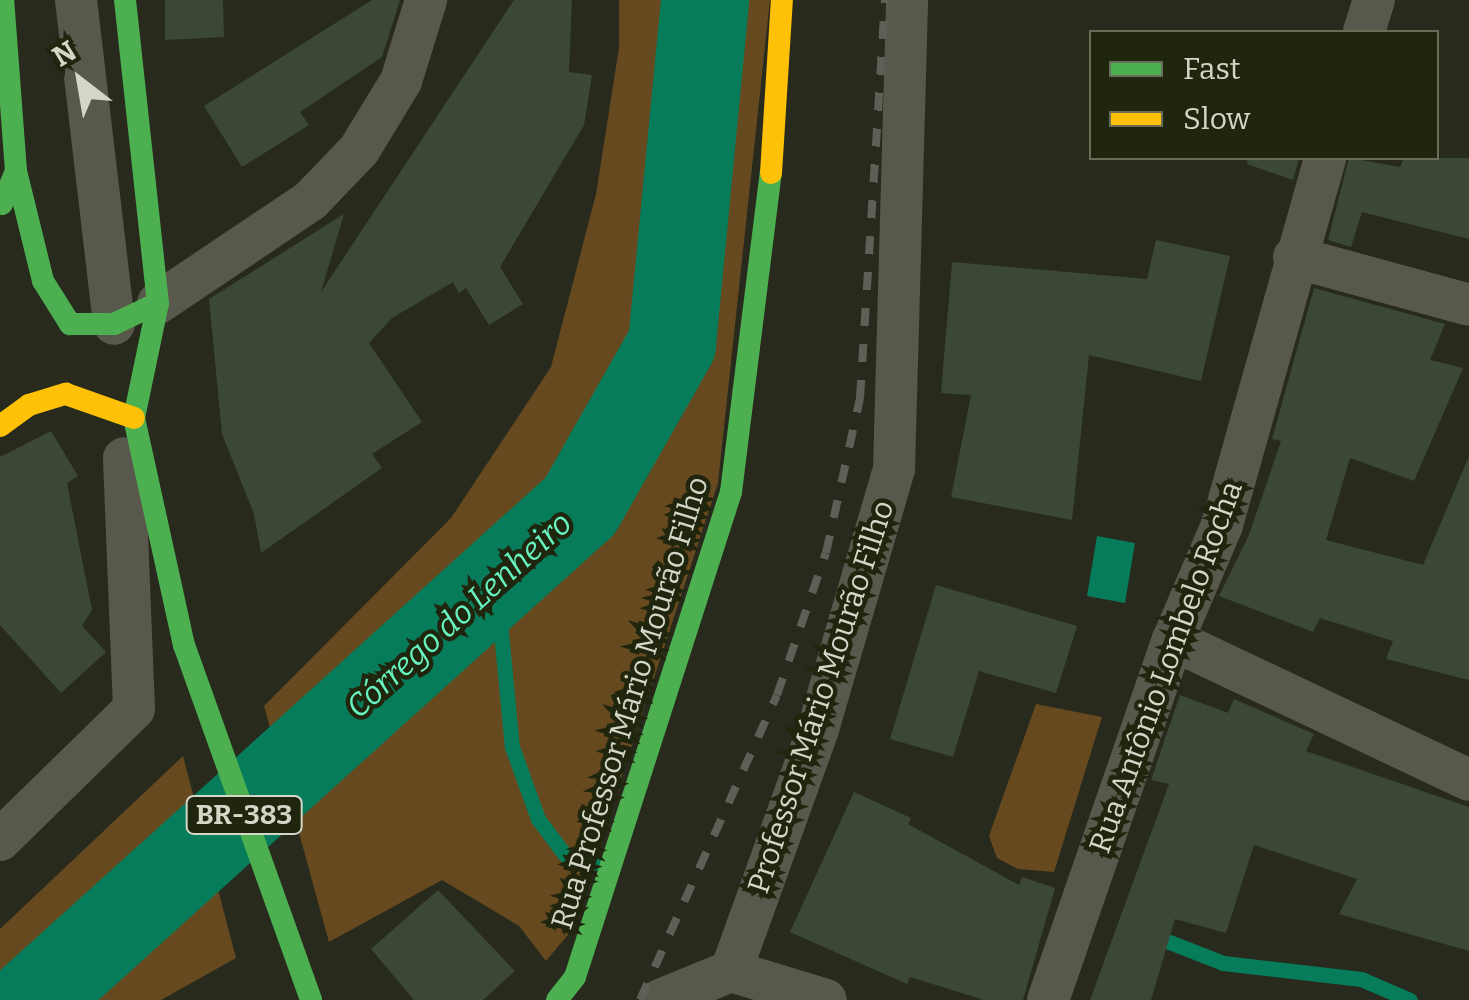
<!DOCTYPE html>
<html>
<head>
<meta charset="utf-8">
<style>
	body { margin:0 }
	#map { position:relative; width:1469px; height:1000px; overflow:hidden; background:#272a1d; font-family:Bitter,serif }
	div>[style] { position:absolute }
	.green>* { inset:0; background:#66491e }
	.water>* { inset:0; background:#077c5b }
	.stream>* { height:15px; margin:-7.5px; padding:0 7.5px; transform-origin:7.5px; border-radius:7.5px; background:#077c5b }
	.river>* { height:88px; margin:-44px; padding:0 44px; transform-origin:44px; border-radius:44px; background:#077c5b }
	.building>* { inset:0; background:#3c4836 }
	.street>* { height:42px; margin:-21px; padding:0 21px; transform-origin:21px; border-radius:21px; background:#59584c }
	.fast>* { height:22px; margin:-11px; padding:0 11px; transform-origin:11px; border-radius:11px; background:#4caf50 }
	.slow>* { height:22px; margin:-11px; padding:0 11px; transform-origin:11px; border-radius:11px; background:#ffc107 }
	.rail>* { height:8px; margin-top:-4px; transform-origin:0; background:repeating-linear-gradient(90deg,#5f5f55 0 18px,transparent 0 36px) }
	span { translate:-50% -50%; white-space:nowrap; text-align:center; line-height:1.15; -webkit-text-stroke:9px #20260d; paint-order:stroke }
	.shield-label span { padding:2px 8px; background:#20260d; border:2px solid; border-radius:8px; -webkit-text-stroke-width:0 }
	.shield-label { font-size:28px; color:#d3d7c8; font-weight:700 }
	.street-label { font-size:30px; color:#d3d7c8 }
	.water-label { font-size:32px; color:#67f3c0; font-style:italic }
	.legend { position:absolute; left:1089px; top:30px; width:350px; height:130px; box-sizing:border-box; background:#20260d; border:2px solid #686d58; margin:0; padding:12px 18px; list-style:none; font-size:30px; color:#d3d7c8 }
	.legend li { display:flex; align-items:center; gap:20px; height:50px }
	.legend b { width:50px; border:2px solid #686d58 }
	.north { position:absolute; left:30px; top:30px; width:100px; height:100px; -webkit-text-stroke:8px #20260d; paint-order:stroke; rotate:329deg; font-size:28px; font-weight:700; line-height:40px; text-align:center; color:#d3d7c8 }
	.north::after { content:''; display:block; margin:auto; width:35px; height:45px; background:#d3d7c8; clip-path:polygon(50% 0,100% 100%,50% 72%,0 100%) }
</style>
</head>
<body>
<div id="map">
	<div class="green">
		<i style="clip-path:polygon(619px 0,770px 0,718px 483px,571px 931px,546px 961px,519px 926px,442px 880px,329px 942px,264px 706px,451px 518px,551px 367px,596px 194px,619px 48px)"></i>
		<i style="clip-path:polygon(1036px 704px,1102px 717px,1054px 872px,1018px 869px,997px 858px,989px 836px)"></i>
		<i style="clip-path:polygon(183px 756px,236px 958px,161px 1000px,0 1000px,0 929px)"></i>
	</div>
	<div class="water">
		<i style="clip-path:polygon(1097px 536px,1135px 543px,1125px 603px,1087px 596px)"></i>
	</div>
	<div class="stream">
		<i style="left:496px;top:579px;width:169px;rotate:84.6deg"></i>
		<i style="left:512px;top:747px;width:77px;rotate:70.1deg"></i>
		<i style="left:538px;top:819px;width:45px;rotate:53.1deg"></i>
		<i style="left:565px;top:855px;width:30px;rotate:15deg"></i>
		<i style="left:1149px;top:934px;width:79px;rotate:21.4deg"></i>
		<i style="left:1223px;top:963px;width:139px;rotate:6.6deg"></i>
		<i style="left:1361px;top:979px;width:53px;rotate:23.2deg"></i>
	</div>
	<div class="river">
		<i style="left:33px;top:1000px;width:737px;rotate:-42.09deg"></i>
		<i style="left:580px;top:506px;width:186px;rotate:-60.4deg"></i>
		<i style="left:672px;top:344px;width:346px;rotate:-84.5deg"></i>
	</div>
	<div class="building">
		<i style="clip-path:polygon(165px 0,223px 0,224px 37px,165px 40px)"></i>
		<i style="clip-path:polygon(372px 0,400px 0,382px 57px,300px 112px,309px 125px,242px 167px,204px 106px)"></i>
		<i style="clip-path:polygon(514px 0,572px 0,569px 72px,592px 75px,584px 125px,500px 267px,523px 304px,489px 325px,466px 288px,459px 293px,453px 282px,392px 318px,369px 343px,422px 422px,372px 454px,382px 468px,261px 553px,254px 514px,222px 434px,209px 299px,344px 214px,321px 292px)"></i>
		<i style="clip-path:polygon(1248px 158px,1299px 158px,1293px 180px,1247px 164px)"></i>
		<i style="clip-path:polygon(1349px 158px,1400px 167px,1404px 158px,1469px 158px,1469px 239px,1362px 212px,1351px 247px,1328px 240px)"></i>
		<i style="clip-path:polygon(1156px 240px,1230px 256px,1201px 381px,1089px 355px,1072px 520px,951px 497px,971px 395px,941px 393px,952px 262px,1147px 279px)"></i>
		<i style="clip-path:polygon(1314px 288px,1445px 324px,1430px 360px,1463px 368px,1414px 481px,1350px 458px,1326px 540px,1423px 565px,1469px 456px,1469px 680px,1386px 659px,1393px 641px,1320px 618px,1313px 632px,1219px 596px,1249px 535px,1281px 441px,1272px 439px)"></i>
		<i style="clip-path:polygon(51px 431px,78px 476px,67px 483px,92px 610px,82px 626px,106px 652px,61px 693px,0 625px,0 457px)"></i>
		<i style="clip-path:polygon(936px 585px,1077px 626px,1056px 693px,979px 671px,953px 757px,890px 739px)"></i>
		<i style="clip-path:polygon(1180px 695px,1228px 713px,1234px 699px,1314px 734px,1306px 751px,1469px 807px,1469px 951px,1339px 914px,1357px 879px,1254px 845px,1226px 933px,1175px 919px,1151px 1000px,1090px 1000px,1169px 784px,1151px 780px)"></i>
		<i style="clip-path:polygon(854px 792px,911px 818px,908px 824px,1019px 885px,1022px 877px,1055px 888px,1023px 1000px,984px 1000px,910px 977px,907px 984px,790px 932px)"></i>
		<i style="clip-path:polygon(438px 890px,515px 971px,483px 1000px,414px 1000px,371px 949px)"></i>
	</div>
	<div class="street">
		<i style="left:76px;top:0;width:326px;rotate:83.3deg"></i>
		<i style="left:1364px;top:32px;width:34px;rotate:-73deg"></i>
		<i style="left:1294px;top:257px;width:181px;rotate:15.3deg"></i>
		<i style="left:158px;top:303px;width:184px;rotate:-33.9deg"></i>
		<i style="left:311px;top:200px;width:69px;rotate:-46.2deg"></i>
		<i style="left:359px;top:150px;width:81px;rotate:-58.7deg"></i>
		<i style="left:401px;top:81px;width:85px;rotate:-72.8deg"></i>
		<i style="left:1173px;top:640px;width:327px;rotate:25.3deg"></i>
		<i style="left:0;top:840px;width:187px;rotate:-44.4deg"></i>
		<i style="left:134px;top:709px;width:251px;rotate:-92.3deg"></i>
		<i style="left:731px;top:971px;width:257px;rotate:-70.2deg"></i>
		<i style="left:818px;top:729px;width:271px;rotate:-73.7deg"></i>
		<i style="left:894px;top:469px;width:469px;rotate:-88.4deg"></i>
		<i style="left:660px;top:1000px;width:77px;rotate:-22.2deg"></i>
		<i style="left:731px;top:971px;width:99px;rotate:17deg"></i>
		<i style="left:1048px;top:1000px;width:381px;rotate:-70.9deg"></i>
		<i style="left:1173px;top:640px;width:125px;rotate:-66.9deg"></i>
		<i style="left:1222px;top:525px;width:381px;rotate:-74.3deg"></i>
	</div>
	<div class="fast">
		<i style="left:125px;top:0;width:305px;rotate:83.8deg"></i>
		<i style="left:158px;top:303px;width:117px;rotate:101.8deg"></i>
		<i style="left:134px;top:418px;width:232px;rotate:77.6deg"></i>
		<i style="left:184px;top:645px;width:377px;rotate:70.3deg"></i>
		<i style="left:16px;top:171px;width:113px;rotate:76.2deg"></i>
		<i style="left:43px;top:281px;width:51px;rotate:57.9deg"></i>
		<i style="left:70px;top:324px;width:44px"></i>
		<i style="left:114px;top:324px;width:49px;rotate:-25.5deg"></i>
		<i style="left:2px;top:204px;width:36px;rotate:-67deg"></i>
		<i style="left:16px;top:171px;width:171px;rotate:-94.3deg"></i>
		<i style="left:557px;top:1000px;width:29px;rotate:-52deg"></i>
		<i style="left:575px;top:977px;width:509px;rotate:-72.17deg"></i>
		<i style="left:731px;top:492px;width:321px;rotate:-82.9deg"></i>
	</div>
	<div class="slow">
		<i style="left:771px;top:173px;width:173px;rotate:-86.4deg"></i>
		<i style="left:0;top:426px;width:36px;rotate:-36deg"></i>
		<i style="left:29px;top:405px;width:39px;rotate:-17deg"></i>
		<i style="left:66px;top:394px;width:72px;rotate:19.4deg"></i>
	</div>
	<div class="rail">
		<i style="left:640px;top:1000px;width:334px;rotate:-65.8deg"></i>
		<i style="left:777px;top:695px;width:150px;rotate:-71deg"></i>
		<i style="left:826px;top:553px;width:159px;rotate:-77.6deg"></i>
		<i style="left:860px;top:398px;width:399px;rotate:-86.4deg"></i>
	</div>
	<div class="shield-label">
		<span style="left:244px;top:815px">BR-383</span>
	</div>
	<div class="street-label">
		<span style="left:1166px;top:667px;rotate:-70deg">Rua Antônio Lombelo Rocha</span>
		<span style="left:821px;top:697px;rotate:-72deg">Professor Mário Mourão Filho</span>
		<span style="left:630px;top:703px;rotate:-73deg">Rua Professor Mário Mourão Filho</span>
	</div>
	<div class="water-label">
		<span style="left:459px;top:615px;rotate:-42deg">Córrego do Lenheiro</span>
	</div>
	<ul class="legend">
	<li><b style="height:12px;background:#4caf50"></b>Fast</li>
	<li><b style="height:12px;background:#ffc107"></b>Slow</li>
	</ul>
	<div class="north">N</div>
</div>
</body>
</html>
